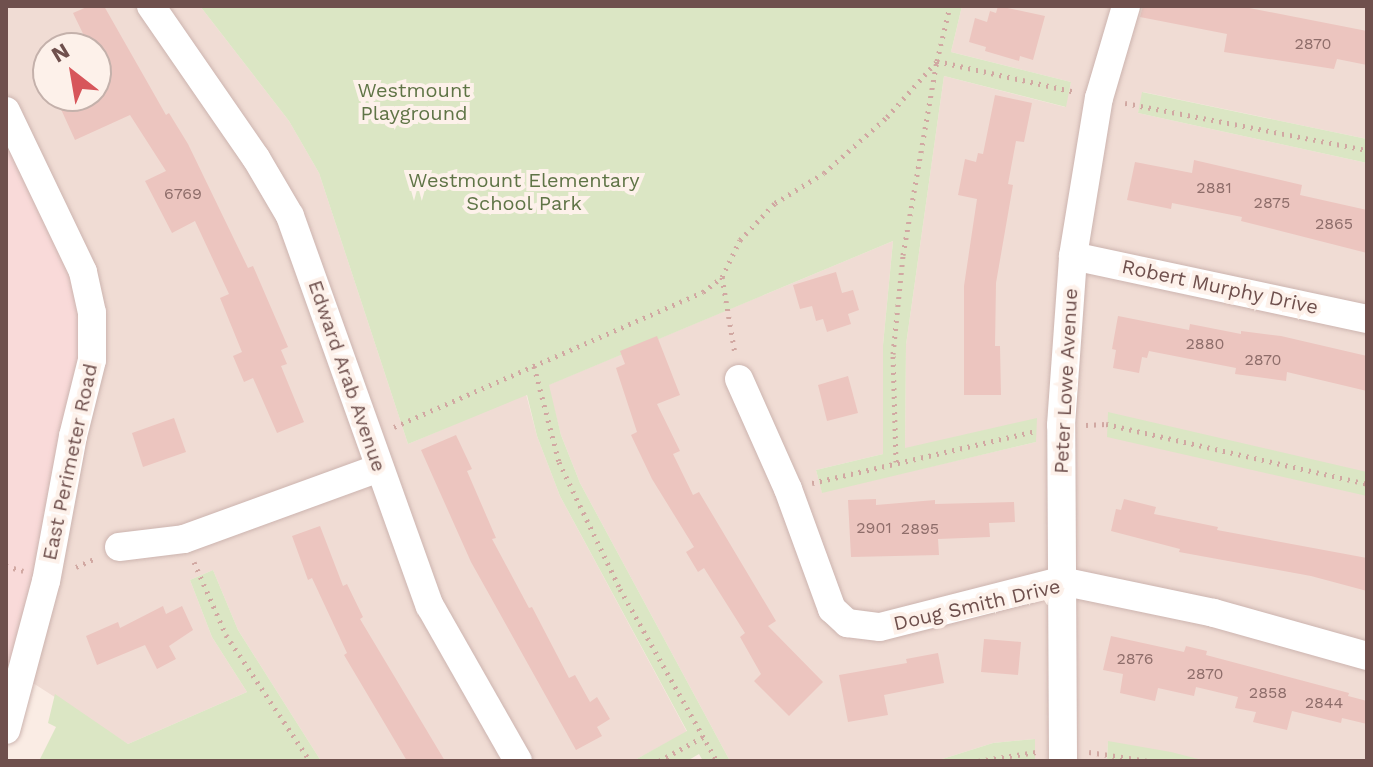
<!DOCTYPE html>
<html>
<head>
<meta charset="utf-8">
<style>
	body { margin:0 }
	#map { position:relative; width:1373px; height:767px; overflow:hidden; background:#faece4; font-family:"Work Sans",sans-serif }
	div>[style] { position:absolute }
	.residential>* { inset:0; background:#f0dcd4 }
	.commercial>* { inset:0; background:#f9dad9 }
	.green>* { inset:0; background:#dbe6c4 }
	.building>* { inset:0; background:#ecc5bf }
	.path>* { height:5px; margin-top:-2.5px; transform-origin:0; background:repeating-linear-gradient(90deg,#d1a8a2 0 2px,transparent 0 8px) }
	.roads { filter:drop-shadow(0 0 2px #ccb4af) drop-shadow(0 0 2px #ccb4af) }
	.street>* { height:28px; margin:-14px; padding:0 14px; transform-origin:14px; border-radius:14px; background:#fff }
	span { translate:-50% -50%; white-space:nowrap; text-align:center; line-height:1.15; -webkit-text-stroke:8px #fdf1ea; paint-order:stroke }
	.number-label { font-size:16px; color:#8e6d6a }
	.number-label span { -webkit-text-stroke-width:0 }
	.park-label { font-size:20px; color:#5f7446 }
	.street-label { font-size:20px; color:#6f504d }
	.frame { position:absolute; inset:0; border:8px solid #6f504d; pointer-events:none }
	.north { position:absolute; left:32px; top:32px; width:80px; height:80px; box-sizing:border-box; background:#fdf1ea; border:2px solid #c4b1ab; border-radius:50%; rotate:329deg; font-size:22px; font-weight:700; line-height:32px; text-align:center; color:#6f504d }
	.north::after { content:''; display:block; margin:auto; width:28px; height:36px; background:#d7565b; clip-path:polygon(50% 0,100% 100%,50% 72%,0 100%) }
</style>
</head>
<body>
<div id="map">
	<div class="residential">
		<i style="clip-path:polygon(evenodd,6px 6px,200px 6px,289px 121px,319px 173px,408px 444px,526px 394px,537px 436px,560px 496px,687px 732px,633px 761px,321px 761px,238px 630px,213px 570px,190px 580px,212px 637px,247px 692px,128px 744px,22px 676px,6px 6px,48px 48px,96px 48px,96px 96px,48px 96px,48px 48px)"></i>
		<i style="clip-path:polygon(962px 6px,1367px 6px,1367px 139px,1143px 92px,1138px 113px,1367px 163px,1367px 761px,1206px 761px,1108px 742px,1107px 761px,1035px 761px,1035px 739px,993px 743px,936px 761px,730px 761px,580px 483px,561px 435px,548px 385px,893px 241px,883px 345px,883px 454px,816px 470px,822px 492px,1036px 442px,1036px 419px,905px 449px,906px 345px,944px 76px,1065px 107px,1071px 82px,951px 52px)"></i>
	</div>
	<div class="commercial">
		<i style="clip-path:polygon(6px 111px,92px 313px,6px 730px)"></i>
	</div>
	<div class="green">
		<i style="clip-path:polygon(200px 6px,962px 6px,951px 52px,1071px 82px,1066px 107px,944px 76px,906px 345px,905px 448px,1037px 418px,1036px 442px,822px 493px,816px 470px,883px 454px,883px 345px,893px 241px,549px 385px,561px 435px,580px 483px,730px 761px,703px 761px,699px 754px,687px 761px,633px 761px,687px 731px,560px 496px,537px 436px,527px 395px,408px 444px,319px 173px,289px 121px)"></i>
		<i style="clip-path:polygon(1142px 92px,1367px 139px,1367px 163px,1138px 113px)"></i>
		<i style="clip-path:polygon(1108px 412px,1367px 472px,1367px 496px,1107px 437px)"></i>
		<i style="clip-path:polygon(213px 570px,238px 630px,321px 761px,39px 761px,56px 727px,48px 723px,55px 694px,128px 744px,247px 692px,212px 637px,190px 580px)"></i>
		<i style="clip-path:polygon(1035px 739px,1035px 761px,936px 761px,993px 743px)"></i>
		<i style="clip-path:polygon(1108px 741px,1171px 752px,1206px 761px,1107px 761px)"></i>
	</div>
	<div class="building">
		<i style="clip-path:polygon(89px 6px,104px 6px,166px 115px,169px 113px,188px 144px,248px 268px,253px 266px,288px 347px,281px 350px,287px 364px,281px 366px,304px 422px,277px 433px,253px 378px,244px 382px,233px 356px,242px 352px,220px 298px,229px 294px,195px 221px,172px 233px,145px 181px,166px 171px,130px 115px,75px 140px,60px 107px,84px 96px,96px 96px,96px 77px,102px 73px,96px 61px,96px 48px,90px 48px,73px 13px)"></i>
		<i style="clip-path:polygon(998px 6px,1045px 16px,1033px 60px,1020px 56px,1019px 61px,985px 51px,986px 47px,969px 42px,975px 18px,987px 22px,990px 11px,996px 13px)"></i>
		<i style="clip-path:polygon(1143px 6px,1239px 6px,1367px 31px,1367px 65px,1337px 59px,1334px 69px,1224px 52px,1227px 34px,1140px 17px)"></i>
		<i style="clip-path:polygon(995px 95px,1032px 103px,1024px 142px,1016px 141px,1008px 184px,1013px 185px,996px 283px,995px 346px,1000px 346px,1001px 395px,964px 395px,964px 286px,977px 199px,958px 195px,965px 159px,976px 162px,978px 153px,983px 154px)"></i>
		<i style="clip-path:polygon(1194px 160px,1302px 185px,1300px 195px,1367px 210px,1367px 253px,1241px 221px,1242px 217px,1172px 203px,1171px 209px,1127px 200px,1135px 162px,1192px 173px)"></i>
		<i style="clip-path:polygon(836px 272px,842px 293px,853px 290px,859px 310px,848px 314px,851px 324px,827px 332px,823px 319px,816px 321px,812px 306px,800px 309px,793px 285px)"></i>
		<i style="clip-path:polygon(1118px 316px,1189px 330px,1190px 324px,1241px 334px,1241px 331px,1281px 336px,1367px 356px,1367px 391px,1287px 372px,1286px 381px,1235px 374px,1236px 368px,1149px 351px,1147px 358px,1142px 357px,1139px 373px,1113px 368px,1116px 350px,1112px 349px)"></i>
		<i style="clip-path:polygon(657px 336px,680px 395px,657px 404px,680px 451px,673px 454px,693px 495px,699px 492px,776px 621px,768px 626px,823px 682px,789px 716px,754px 681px,761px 674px,740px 637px,745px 633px,704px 568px,698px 572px,686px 552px,694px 547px,652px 479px,631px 435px,637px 432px,616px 368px,625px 364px,620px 351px)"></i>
		<i style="clip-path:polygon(848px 376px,858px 413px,827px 421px,818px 385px)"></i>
		<i style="clip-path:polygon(174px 418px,186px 452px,143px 467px,132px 433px)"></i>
		<i style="clip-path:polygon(456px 435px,472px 469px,467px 471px,496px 538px,492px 539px,529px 608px,532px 607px,569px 678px,575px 675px,590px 702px,597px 697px,610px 719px,597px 727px,602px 736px,576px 750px,471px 562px,421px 450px)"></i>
		<i style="clip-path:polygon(876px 499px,876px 505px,935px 500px,935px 504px,1014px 502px,1015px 522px,989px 523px,990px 537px,938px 539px,939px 555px,851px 557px,848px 500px)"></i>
		<i style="clip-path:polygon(1124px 499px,1156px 507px,1154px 514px,1218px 527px,1217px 530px,1367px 558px,1367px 591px,1311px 576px,1179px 552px,1180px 549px,1111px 531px,1116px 509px,1121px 510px)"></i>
		<i style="clip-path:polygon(320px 526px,343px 586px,347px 584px,363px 617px,360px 619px,445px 761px,407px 761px,344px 655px,347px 653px,312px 578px,308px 580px,292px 536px)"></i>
		<i style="clip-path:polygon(163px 606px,166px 614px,182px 606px,193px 630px,169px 646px,176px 659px,157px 669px,145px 645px,97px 665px,86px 636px,118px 622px,120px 628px)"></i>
		<i style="clip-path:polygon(1111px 636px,1184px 652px,1186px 646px,1207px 651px,1206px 655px,1349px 693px,1348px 696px,1367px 701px,1367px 724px,1342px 718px,1341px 723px,1292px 711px,1287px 730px,1253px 722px,1256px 712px,1235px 708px,1238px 697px,1196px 687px,1194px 696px,1158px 688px,1155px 701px,1120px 693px,1123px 674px,1103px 670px)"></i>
		<i style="clip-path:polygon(984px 639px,1021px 642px,1018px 675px,981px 672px)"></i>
		<i style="clip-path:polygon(938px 653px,944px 683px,884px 695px,888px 715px,848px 722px,839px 675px,907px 663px,906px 659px)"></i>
	</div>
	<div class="path">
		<i style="left:1125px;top:103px;width:247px;rotate:11deg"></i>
		<i style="left:722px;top:277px;width:78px;rotate:80.4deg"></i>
		<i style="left:534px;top:366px;width:99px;rotate:75.4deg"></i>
		<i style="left:559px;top:462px;width:141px;rotate:64.3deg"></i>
		<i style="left:620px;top:589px;width:197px;rotate:60.6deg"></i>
		<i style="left:1086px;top:425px;width:20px;rotate:-3deg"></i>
		<i style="left:1106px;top:424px;width:268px;rotate:12.9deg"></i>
		<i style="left:394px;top:427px;width:337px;rotate:-23.6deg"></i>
		<i style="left:703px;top:292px;width:24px;rotate:-38deg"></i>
		<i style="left:722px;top:277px;width:41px;rotate:-64.1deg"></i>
		<i style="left:740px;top:240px;width:51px;rotate:-46.6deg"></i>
		<i style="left:775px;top:203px;width:57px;rotate:-31.5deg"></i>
		<i style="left:824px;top:173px;width:84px;rotate:-41.6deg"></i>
		<i style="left:887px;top:117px;width:75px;rotate:-48.2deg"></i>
		<i style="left:937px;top:61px;width:57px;rotate:-76.7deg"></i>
		<i style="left:896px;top:462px;width:108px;rotate:-91.6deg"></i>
		<i style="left:893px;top:354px;width:100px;rotate:-84.2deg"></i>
		<i style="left:903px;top:255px;width:197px;rotate:-80.1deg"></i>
		<i style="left:937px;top:61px;width:142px;rotate:12.6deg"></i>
		<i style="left:812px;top:483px;width:230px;rotate:-13.1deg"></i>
		<i style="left:194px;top:562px;width:80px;rotate:66.3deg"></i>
		<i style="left:226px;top:635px;width:151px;rotate:56.3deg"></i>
		<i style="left:6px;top:566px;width:18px;rotate:16deg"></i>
		<i style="left:76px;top:567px;width:22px;rotate:-24deg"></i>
		<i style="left:1089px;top:752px;width:60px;rotate:8.7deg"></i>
		<i style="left:659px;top:761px;width:50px;rotate:-28.6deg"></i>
		<i style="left:978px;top:761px;width:59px;rotate:-8.8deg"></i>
	</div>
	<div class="roads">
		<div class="street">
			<i style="left:151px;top:6px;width:185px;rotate:55.4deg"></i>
			<i style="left:256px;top:158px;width:67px;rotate:59.6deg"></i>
			<i style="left:290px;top:216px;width:414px;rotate:70.3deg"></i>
			<i style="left:430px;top:606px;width:178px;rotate:60.4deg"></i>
			<i style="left:6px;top:111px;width:178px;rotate:64.4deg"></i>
			<i style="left:83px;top:272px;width:42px;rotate:77.6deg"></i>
			<i style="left:92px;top:313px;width:47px;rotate:90deg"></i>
			<i style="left:92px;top:360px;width:78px;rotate:104deg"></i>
			<i style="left:73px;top:436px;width:147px;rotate:100.5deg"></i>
			<i style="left:46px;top:581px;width:154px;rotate:105deg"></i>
			<i style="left:1073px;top:256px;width:301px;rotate:12.1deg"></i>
			<i style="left:739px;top:379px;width:120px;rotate:66deg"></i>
			<i style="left:788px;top:489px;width:128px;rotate:69.9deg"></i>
			<i style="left:832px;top:609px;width:21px;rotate:43deg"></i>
			<i style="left:847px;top:623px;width:33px;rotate:7deg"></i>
			<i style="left:880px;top:627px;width:187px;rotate:-14.3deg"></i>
			<i style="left:1061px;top:581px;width:156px;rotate:11.8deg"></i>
			<i style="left:1214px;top:613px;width:159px;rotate:15.7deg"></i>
			<i style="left:119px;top:547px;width:65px;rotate:-7deg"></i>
			<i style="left:184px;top:539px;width:208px;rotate:-20deg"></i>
			<i style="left:1063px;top:761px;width:336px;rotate:-90.3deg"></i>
			<i style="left:1061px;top:425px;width:169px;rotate:-85.9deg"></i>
			<i style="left:1073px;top:256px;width:160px;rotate:-80.7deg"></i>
			<i style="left:1099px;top:98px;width:96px;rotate:-73.6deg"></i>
		</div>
	</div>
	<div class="number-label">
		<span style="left:1313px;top:44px">2870</span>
		<span style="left:1214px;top:188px">2881</span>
		<span style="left:183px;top:194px">6769</span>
		<span style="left:1272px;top:203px">2875</span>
		<span style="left:1334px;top:224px">2865</span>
		<span style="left:1205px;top:344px">2880</span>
		<span style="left:1263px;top:360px">2870</span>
		<span style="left:874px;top:528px">2901</span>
		<span style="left:920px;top:529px">2895</span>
		<span style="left:1135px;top:659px">2876</span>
		<span style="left:1205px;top:674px">2870</span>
		<span style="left:1268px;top:693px">2858</span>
		<span style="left:1324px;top:703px">2844</span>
	</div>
	<div class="park-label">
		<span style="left:414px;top:102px">Westmount<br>Playground</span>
		<span style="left:524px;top:192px">Westmount Elementary<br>School Park</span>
	</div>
	<div class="street-label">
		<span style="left:1220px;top:287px;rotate:12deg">Robert Murphy Drive</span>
		<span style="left:347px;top:376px;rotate:71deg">Edward Arab Avenue</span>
		<span style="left:1066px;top:381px;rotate:-87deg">Peter Lowe Avenue</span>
		<span style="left:70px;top:462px;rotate:-78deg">East Perimeter Road</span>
		<span style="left:977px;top:605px;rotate:-13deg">Doug Smith Drive</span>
	</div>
	<div class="frame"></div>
	<div class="north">N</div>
</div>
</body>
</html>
